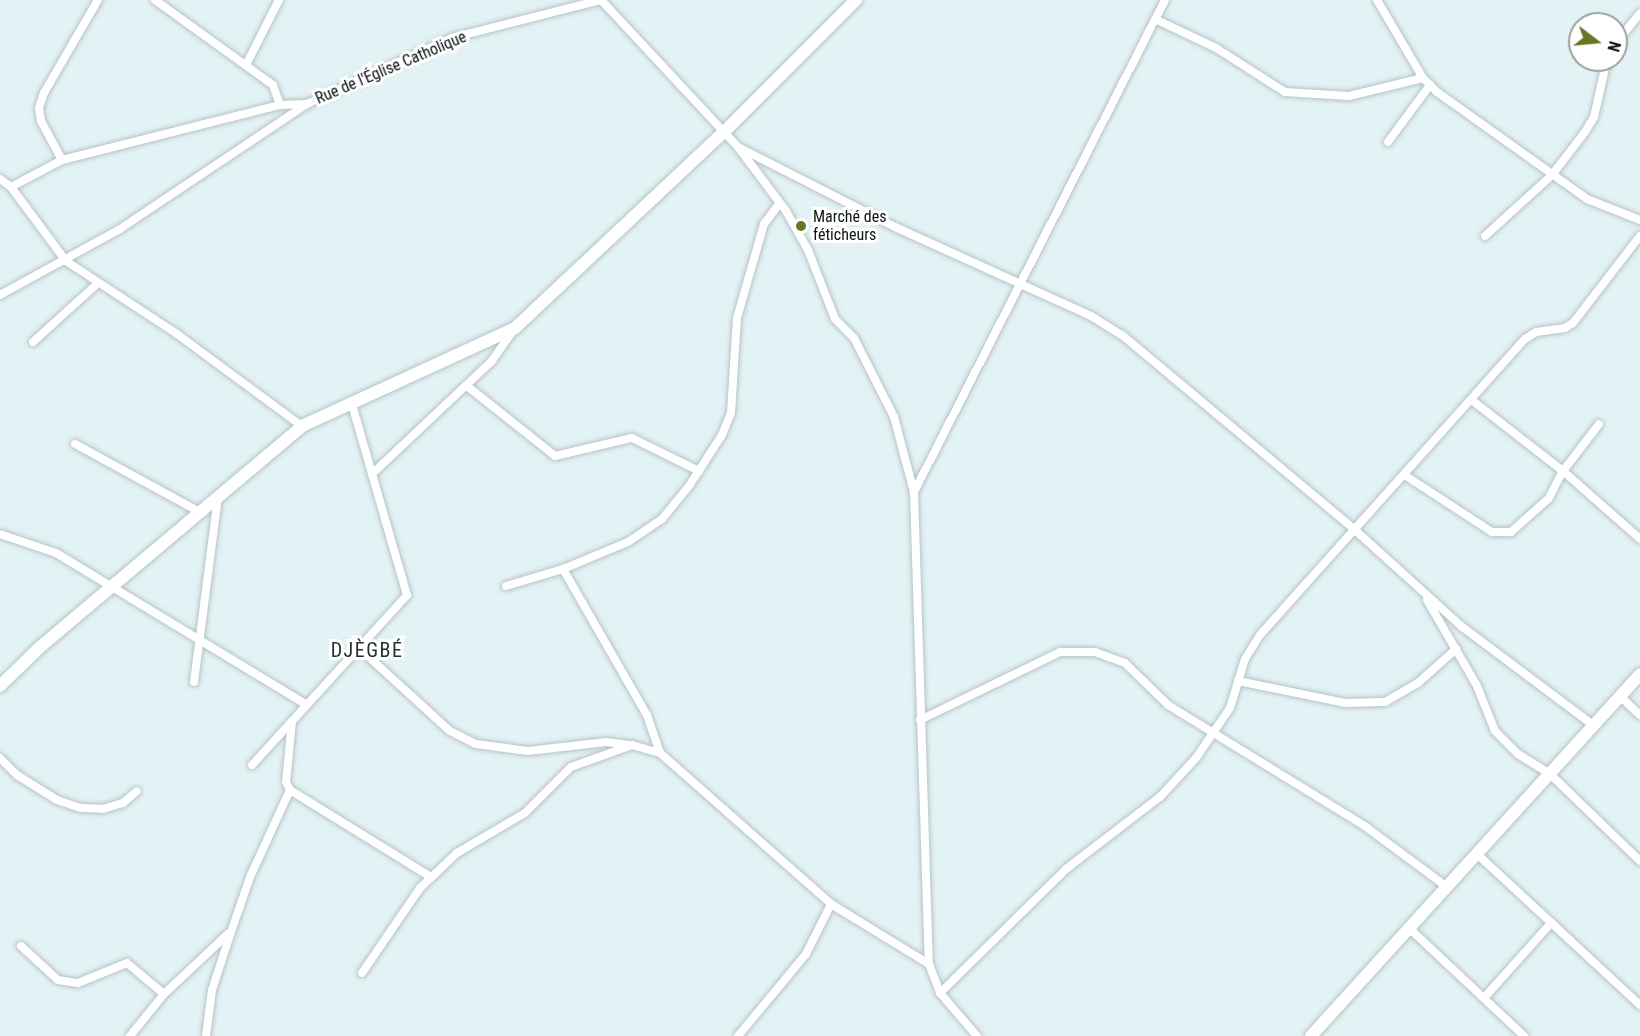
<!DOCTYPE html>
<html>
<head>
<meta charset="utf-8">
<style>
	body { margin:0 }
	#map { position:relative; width:1640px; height:1036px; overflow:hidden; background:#e3f2f4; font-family:"Roboto Condensed",sans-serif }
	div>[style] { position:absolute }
	.roads { filter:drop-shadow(0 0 2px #b5c4c6) drop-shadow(0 0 2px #b5c4c6) }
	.street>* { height:8px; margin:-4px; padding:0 4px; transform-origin:4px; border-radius:4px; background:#fff }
	.secondary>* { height:12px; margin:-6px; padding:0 6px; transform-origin:6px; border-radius:6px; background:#fff }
	.dots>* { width:16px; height:16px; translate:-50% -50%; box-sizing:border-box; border:3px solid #fff; border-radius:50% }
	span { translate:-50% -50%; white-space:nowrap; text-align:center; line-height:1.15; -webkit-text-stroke:6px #fff; paint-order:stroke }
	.street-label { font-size:16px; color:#0d1213 }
	.poi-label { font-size:16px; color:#0d1213 }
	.left { translate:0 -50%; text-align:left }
	.quarter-label { font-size:20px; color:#243031; letter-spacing:1.5px }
	.north { position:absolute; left:1568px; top:12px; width:60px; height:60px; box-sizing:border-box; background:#fff; border:2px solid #9ea0a1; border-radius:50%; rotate:106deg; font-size:16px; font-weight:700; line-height:24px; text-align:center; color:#0d1213 }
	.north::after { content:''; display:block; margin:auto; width:21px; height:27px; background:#6c7620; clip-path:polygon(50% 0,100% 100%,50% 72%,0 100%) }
</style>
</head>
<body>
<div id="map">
	<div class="roads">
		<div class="street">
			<i style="left:155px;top:0;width:145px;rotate:35.8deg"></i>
			<i style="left:273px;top:85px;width:21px;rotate:71deg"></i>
			<i style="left:601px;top:0;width:201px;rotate:47deg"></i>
			<i style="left:738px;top:147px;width:80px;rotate:53.1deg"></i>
			<i style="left:786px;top:211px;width:45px;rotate:60.6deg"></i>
			<i style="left:808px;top:250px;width:74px;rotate:68.6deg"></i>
			<i style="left:835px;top:319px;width:27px;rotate:45deg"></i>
			<i style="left:854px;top:338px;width:89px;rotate:63.1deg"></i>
			<i style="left:894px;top:417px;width:78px;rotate:75.1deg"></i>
			<i style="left:914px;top:492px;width:472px;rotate:88.2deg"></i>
			<i style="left:929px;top:964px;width:31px;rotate:69deg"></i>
			<i style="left:940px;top:993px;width:57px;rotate:49.3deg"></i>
			<i style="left:1377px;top:0;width:91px;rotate:59.5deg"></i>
			<i style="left:1423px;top:78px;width:20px;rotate:45deg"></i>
			<i style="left:1437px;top:92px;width:184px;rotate:35.5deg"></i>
			<i style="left:1587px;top:199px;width:57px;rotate:21.6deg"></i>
			<i style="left:1155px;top:19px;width:68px;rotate:25.4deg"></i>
			<i style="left:1216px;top:48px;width:82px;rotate:32.5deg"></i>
			<i style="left:1285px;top:92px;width:64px;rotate:3.6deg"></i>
			<i style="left:1349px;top:96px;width:76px;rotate:-13.7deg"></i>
			<i style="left:1616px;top:43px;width:38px;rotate:-51deg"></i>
			<i style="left:246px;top:65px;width:73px;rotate:-63.1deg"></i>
			<i style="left:1388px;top:142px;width:71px;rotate:-53.6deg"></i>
			<i style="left:740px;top:148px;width:174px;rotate:27deg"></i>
			<i style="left:895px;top:227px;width:215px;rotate:24.4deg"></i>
			<i style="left:1091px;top:316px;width:36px;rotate:32deg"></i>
			<i style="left:1122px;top:335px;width:305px;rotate:39.9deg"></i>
			<i style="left:1356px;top:531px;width:142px;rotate:42.1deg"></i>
			<i style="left:1461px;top:626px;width:165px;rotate:36.9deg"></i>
			<i style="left:62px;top:160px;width:44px;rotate:-118.3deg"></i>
			<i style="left:41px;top:121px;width:13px;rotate:-99deg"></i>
			<i style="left:39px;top:108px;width:16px;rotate:-72deg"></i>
			<i style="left:44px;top:93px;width:108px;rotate:-59.9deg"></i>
			<i style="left:0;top:179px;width:14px;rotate:36deg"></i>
			<i style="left:11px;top:187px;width:92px;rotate:53.4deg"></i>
			<i style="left:66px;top:261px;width:133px;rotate:33.3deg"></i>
			<i style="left:177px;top:334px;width:155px;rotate:36.4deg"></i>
			<i style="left:11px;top:187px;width:58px;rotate:-27.9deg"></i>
			<i style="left:62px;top:160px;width:225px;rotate:-14.2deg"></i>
			<i style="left:280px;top:105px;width:27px;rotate:-2deg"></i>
			<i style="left:307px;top:104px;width:159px;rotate:-24.5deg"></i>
			<i style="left:452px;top:38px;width:154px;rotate:-14.3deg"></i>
			<i style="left:1485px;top:236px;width:91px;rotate:-42.3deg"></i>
			<i style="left:1552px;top:175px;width:54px;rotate:-52.5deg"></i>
			<i style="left:1585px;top:132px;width:17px;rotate:-59deg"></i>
			<i style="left:1594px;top:117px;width:58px;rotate:-77.2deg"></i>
			<i style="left:0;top:295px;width:137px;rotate:-28.8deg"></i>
			<i style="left:120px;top:229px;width:225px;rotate:-33.8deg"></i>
			<i style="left:33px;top:342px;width:88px;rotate:-42.2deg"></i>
			<i style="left:467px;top:386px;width:112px;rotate:38.5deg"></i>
			<i style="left:555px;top:456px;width:79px;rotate:-13.2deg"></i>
			<i style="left:632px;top:438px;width:75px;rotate:26.2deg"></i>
			<i style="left:1473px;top:401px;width:114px;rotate:37.9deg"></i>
			<i style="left:1563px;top:471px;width:103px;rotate:41.4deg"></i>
			<i style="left:75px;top:444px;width:140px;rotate:28.6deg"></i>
			<i style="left:372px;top:474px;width:163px;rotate:-43.3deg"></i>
			<i style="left:491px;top:362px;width:42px;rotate:-54.8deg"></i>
			<i style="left:1406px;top:476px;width:103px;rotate:33.1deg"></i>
			<i style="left:1492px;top:532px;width:19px"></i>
			<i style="left:1511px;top:532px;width:51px;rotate:-41.8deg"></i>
			<i style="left:1549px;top:498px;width:30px;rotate:-63deg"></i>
			<i style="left:1563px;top:471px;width:59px;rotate:-52.5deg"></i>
			<i style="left:914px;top:492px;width:552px;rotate:-62.97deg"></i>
			<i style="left:0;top:534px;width:59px;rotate:18.7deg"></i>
			<i style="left:56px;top:553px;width:293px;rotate:31.2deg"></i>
			<i style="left:563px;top:569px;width:168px;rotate:60.1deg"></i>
			<i style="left:647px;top:715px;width:40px;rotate:71.1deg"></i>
			<i style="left:506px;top:586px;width:59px;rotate:-16.6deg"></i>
			<i style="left:563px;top:569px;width:70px;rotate:-22.6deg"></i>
			<i style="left:628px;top:542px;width:41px;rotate:-34.1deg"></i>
			<i style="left:662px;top:519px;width:43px;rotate:-50.7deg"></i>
			<i style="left:689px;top:486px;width:61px;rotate:-57.1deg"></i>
			<i style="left:722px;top:435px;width:24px;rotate:-68deg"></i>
			<i style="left:731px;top:413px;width:95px;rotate:-86.4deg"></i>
			<i style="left:737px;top:318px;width:98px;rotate:-74deg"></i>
			<i style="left:764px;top:224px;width:26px;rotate:-53deg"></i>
			<i style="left:1427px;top:600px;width:99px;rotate:59.8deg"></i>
			<i style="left:1477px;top:686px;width:48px;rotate:68.2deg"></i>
			<i style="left:1495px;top:731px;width:33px;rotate:45deg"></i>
			<i style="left:1518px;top:754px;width:38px;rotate:32deg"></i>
			<i style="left:1550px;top:774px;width:125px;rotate:44deg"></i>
			<i style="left:359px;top:648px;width:123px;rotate:42.4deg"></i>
			<i style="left:450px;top:731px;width:29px;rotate:27deg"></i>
			<i style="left:476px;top:744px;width:52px;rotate:7.7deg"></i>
			<i style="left:528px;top:751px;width:79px;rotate:-6.6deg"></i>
			<i style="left:606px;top:742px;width:24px;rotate:7deg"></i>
			<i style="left:1238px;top:681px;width:109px;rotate:11.6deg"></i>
			<i style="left:1345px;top:703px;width:40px;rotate:-1.4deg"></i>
			<i style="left:1385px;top:702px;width:39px;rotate:-30deg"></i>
			<i style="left:1419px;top:682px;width:50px;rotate:-41.7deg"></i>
			<i style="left:194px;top:682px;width:187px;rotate:-82.6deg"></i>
			<i style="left:1620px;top:696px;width:28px;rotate:44deg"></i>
			<i style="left:920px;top:720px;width:156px;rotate:-25.9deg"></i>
			<i style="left:1060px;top:652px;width:35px"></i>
			<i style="left:1095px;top:652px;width:32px;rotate:20deg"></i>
			<i style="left:1125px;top:663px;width:60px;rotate:44.3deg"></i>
			<i style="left:1168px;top:705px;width:233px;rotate:31.6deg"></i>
			<i style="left:1366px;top:827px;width:101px;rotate:36.5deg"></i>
			<i style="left:292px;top:721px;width:61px;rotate:95.6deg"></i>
			<i style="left:286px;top:782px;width:9px;rotate:63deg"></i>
			<i style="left:290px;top:790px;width:166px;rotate:31.7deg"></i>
			<i style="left:0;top:758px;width:24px;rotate:45deg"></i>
			<i style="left:17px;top:775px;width:47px;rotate:32deg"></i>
			<i style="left:57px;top:800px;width:24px;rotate:19deg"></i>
			<i style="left:80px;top:808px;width:23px;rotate:2deg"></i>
			<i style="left:103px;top:809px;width:21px;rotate:-17deg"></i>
			<i style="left:123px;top:803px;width:18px;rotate:-41deg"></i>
			<i style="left:252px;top:765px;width:230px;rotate:-47.6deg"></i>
			<i style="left:407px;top:595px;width:202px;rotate:-106.1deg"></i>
			<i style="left:1477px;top:854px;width:222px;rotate:42.8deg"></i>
			<i style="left:1409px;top:928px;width:158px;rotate:43.2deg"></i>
			<i style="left:21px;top:946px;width:50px;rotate:42.6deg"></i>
			<i style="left:58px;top:980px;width:20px;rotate:9deg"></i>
			<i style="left:78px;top:983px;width:53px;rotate:-22.2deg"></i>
			<i style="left:127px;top:963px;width:48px;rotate:40deg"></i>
			<i style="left:362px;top:973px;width:103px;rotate:-55.7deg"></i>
			<i style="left:420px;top:888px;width:51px;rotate:-43.4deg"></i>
			<i style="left:457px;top:853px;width:79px;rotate:-30.5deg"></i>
			<i style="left:525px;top:813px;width:65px;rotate:-45deg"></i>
			<i style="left:571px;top:767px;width:65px;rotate:-19.8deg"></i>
			<i style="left:632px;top:745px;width:29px;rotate:16deg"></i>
			<i style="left:660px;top:753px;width:228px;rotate:41.4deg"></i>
			<i style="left:831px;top:904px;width:115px;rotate:31.5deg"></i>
			<i style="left:940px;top:993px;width:177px;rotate:-44.5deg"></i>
			<i style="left:1066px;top:869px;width:118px;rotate:-37.5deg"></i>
			<i style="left:1160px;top:797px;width:53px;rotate:-47.3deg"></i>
			<i style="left:1196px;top:758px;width:60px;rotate:-55.8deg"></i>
			<i style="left:1230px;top:708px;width:51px;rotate:-73deg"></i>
			<i style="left:1245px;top:659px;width:28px;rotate:-58deg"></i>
			<i style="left:1260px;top:635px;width:397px;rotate:-48.2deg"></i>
			<i style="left:1525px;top:339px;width:13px;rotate:-32deg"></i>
			<i style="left:1536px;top:332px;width:29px;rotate:-8deg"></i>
			<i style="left:1565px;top:328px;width:9px;rotate:-32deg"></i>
			<i style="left:1573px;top:323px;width:110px;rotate:-52.4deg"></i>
			<i style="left:1484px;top:998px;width:101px;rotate:-48.2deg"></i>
			<i style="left:130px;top:1036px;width:54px;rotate:-51deg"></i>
			<i style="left:164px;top:994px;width:88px;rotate:-43.2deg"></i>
			<i style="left:206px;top:1036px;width:46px;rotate:-82.6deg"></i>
			<i style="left:212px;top:990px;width:61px;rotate:-71.9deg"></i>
			<i style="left:231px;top:932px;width:58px;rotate:-70.9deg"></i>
			<i style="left:250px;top:877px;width:96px;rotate:-65.3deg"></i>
			<i style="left:738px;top:1036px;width:107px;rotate:-50.3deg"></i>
			<i style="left:806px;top:954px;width:56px;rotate:-63.4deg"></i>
		</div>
		<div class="secondary">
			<i style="left:0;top:686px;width:56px;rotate:-44.3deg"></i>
			<i style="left:40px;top:647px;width:343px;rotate:-40.1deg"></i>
			<i style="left:302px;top:426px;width:234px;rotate:-24.7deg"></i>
			<i style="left:515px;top:328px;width:285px;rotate:-43.2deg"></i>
			<i style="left:723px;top:133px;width:188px;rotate:-45deg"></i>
			<i style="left:1311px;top:1036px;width:489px;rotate:-47.7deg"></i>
		</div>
	</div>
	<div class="dots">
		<i style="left:801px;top:226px;background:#6c7620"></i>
	</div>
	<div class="street-label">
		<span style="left:391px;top:68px;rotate:-23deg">Rue de l'Église Catholique</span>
	</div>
	<div class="poi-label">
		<span class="left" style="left:813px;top:226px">Marché des<br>féticheurs</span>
	</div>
	<div class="quarter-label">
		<span style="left:367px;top:650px">DJÈGBÉ</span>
	</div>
	<div class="north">N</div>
</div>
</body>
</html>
